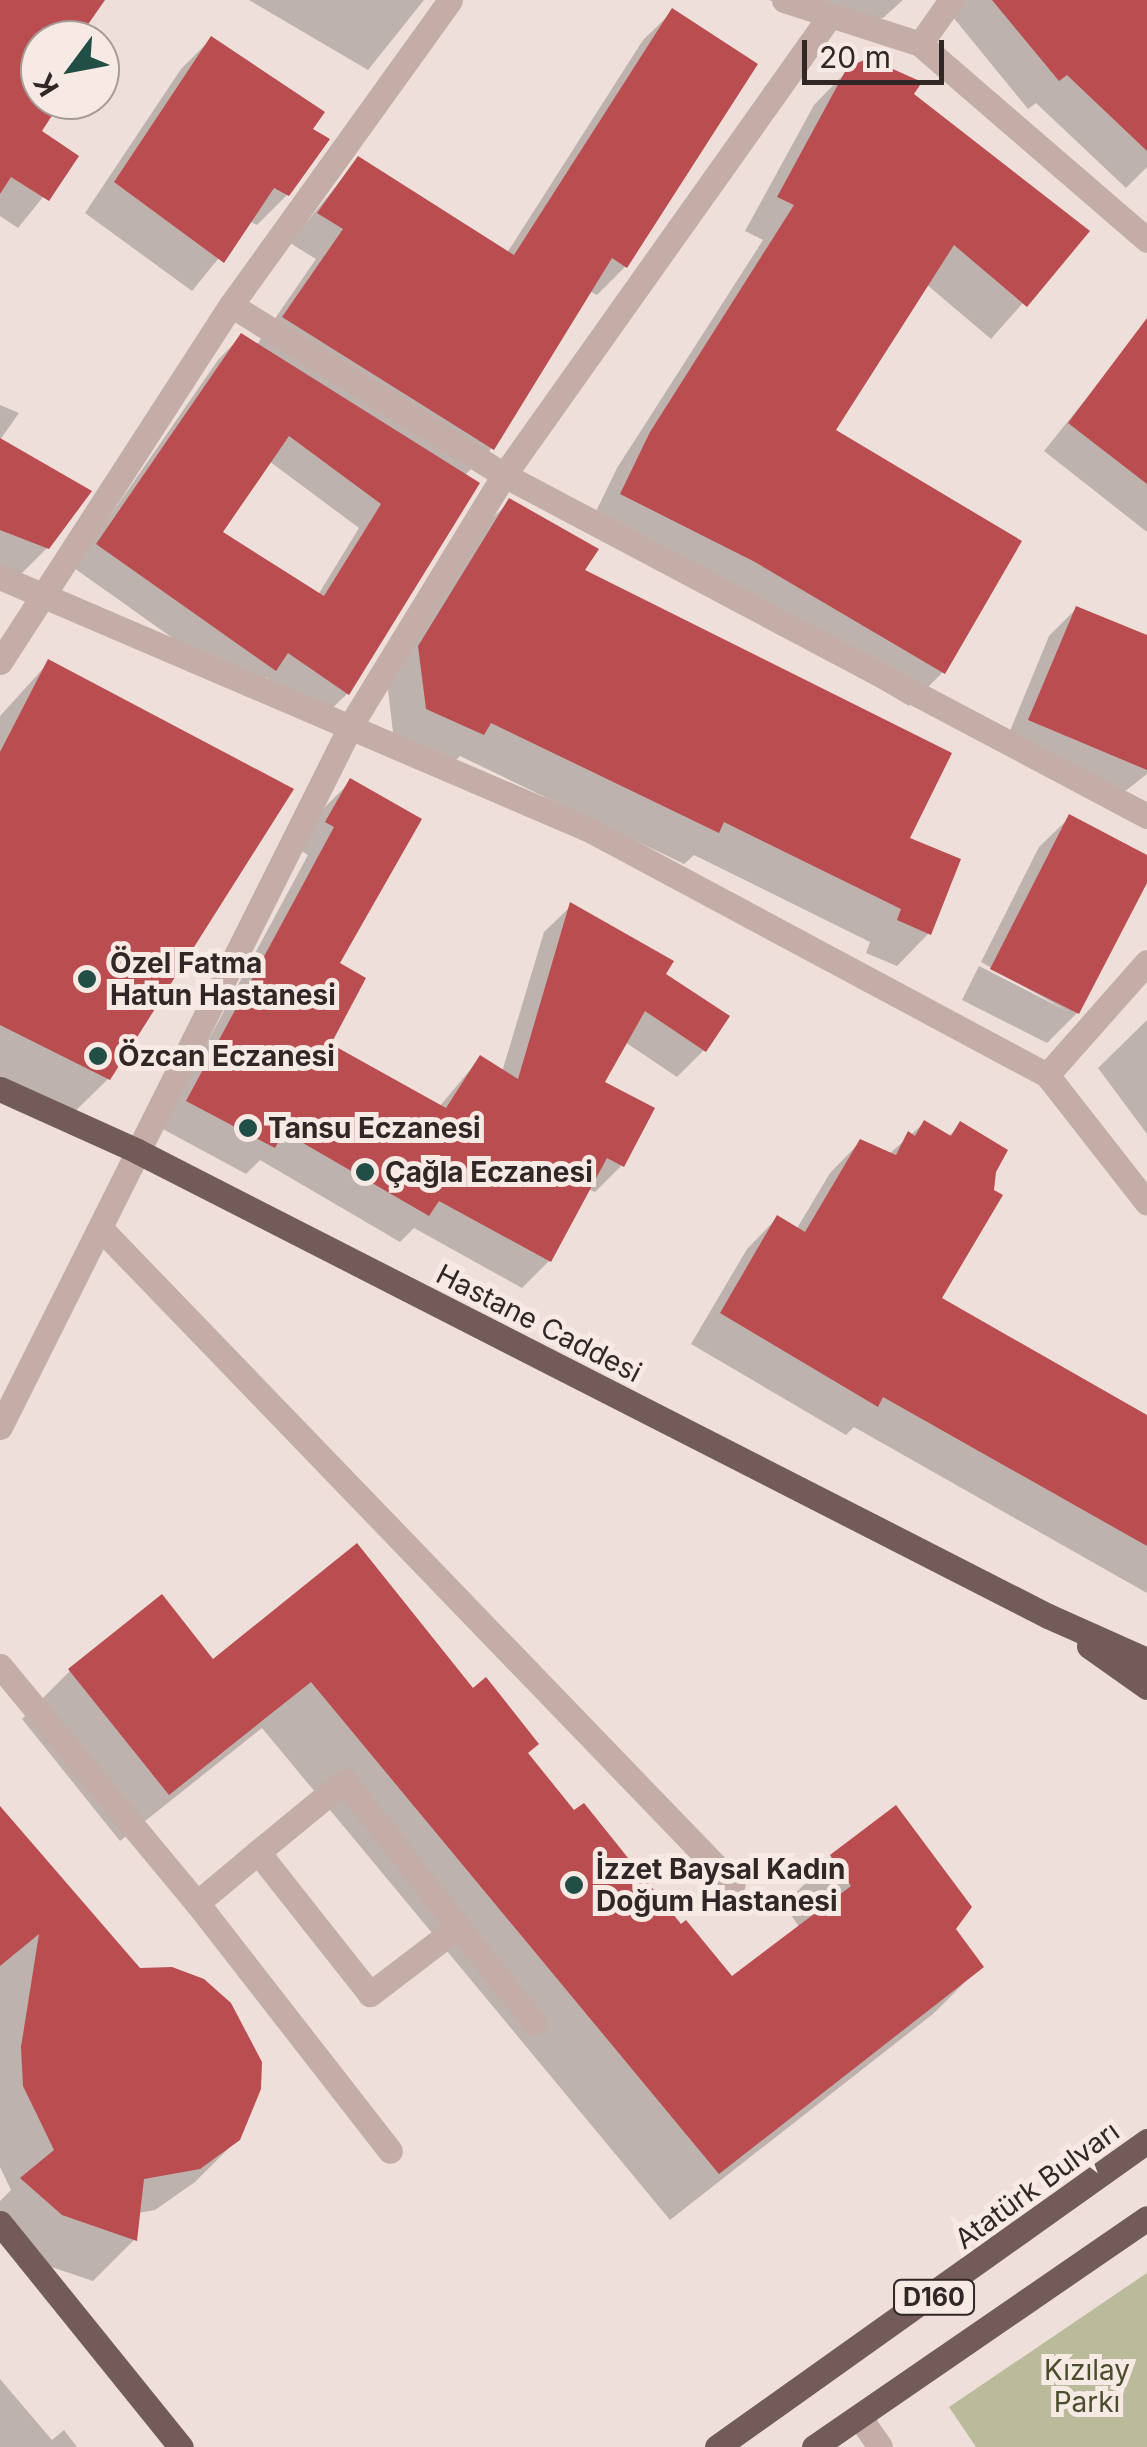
<!DOCTYPE html>
<html>
<head>
<meta charset="utf-8">
<style>
	body { margin:0 }
	#map { position:relative; width:1147px; height:2447px; overflow:hidden; background:#eedfda; font-family:Inter,sans-serif }
	div>[style] { position:absolute }
	.green>* { inset:0; background:#b9bb9b }
	.shadow>* { inset:0; background:#0003 }
	.building>* { inset:0; background:#b94d4f }
	.minor>* { height:25px; margin:-12.5px; padding:0 12.5px; transform-origin:12.5px; border-radius:12.5px; background:#c5ada7 }
	.major>* { height:25px; margin:-12.5px; padding:0 12.5px; transform-origin:12.5px; border-radius:12.5px; background:#725b59 }
	.dots>* { width:28px; height:28px; translate:-50% -50%; box-sizing:border-box; border:5px solid #f7eae5; border-radius:50% }
	span { translate:-50% -50%; white-space:nowrap; text-align:center; line-height:1.15; -webkit-text-stroke:10px #f7eae5; paint-order:stroke }
	.shield-label span { padding:2px 8px; background:#f7eae5; border:2px solid; border-radius:8px; -webkit-text-stroke-width:0 }
	.shield-label { font-size:25px; color:#322727; font-weight:700 }
	.poi-label { font-size:28px; color:#322727; font-weight:700 }
	.left { translate:0 -50%; text-align:left }
	.street-label { font-size:28px; color:#322727 }
	.park-label { font-size:28px; color:#4a4e2d }
	.north { position:absolute; left:20px; top:20px; width:100px; height:100px; box-sizing:border-box; background:#f7eae5; border:2px solid #a89c99; border-radius:50%; rotate:238deg; font-size:28px; font-weight:700; line-height:40px; text-align:center; color:#322727 }
	.north::after { content:''; display:block; margin:auto; width:35px; height:45px; background:#214f46; clip-path:polygon(50% 0,100% 100%,50% 72%,0 100%) }
	.scale { position:absolute; left:802px; top:40px; width:142px; height:45px; box-sizing:border-box; border:5px solid #322727; border-top:0; padding-left:12px; font-size:30px; line-height:35px; white-space:nowrap; color:#322727; -webkit-text-stroke:8px #f7eae5; paint-order:stroke }
</style>
</head>
<body>
<div id="map">
	<div class="green">
		<i style="clip-path:polygon(1147px 2273px,1147px 2447px,976px 2447px,949px 2407px)"></i>
	</div>
	<div class="shadow">
		<i style="clip-path:polygon(0 0,102px 0,79px 34px,88px 40px,40px 40px,40px 100px,59px 100px,38px 131px,76px 156px,18px 228px,0 216px)"></i>
		<i style="clip-path:polygon(249px 0,424px 0,368px 70px)"></i>
		<i style="clip-path:polygon(769px 0,903px 0,883px 18px,829px 22px)"></i>
		<i style="clip-path:polygon(939px 0,1147px 0,1147px 167px,1126px 188px,1036px 103px,1028px 109px)"></i>
		<i style="clip-path:polygon(evenodd,672px 12px,625px 267px,597px 295px,589px 291px,492px 448px,464px 476px,477px 483px,347px 694px,323px 717px,266px 677px,250px 693px,74px 568px,218px 360px,241px 336px,256px 346px,316px 259px,290px 243px,358px 159px,507px 253px,643px 40px,672px 12px,269px 461px,359px 528px,318px 595px,220px 533px,269px 461px)"></i>
		<i style="clip-path:polygon(211px 39px,310px 130px,287px 195px,257px 225px,249px 221px,192px 291px,85px 213px,181px 69px)"></i>
		<i style="clip-path:polygon(848px 70px,1086px 232px,991px 339px,926px 284px,832px 430px,943px 672px,909px 706px,721px 595px,588px 528px,617px 468px,763px 240px,745px 231px,814px 105px)"></i>
		<i style="clip-path:polygon(1139px 333px,1147px 339px,1147px 532px,1044px 451px)"></i>
		<i style="clip-path:polygon(0 405px,19px 413px,0 440px)"></i>
		<i style="clip-path:polygon(0 441px,47px 548px,18px 577px,0 569px)"></i>
		<i style="clip-path:polygon(509px 502px,581px 571px,907px 840px,929px 933px,897px 966px,866px 953px,870px 942px,694px 855px,684px 864px,460px 756px,450px 766px,394px 741px,387px 681px,476px 534px)"></i>
		<i style="clip-path:polygon(1076px 609px,1147px 638px,1147px 774px,1119px 796px,1003px 748px,1049px 636px)"></i>
		<i style="clip-path:polygon(49px 662px,108px 1079px,64px 1122px,0 1090px,0 716px)"></i>
		<i style="clip-path:polygon(351px 781px,328px 1045px,439px 1107px,480px 1058px,502px 1072px,544px 932px,571px 906px,663px 975px,704px 1050px,677px 1077px,625px 1042px,601px 1083px,622px 1165px,595px 1192px,588px 1189px,549px 1261px,522px 1288px,414px 1228px,400px 1242px,260px 1160px,246px 1174px,161px 1128px,308px 855px,300px 850px,324px 808px)"></i>
		<i style="clip-path:polygon(1070px 817px,1147px 858px,1147px 877px,1077px 1013px,1047px 1043px,962px 1000px,979px 966px,1069px 1012px,981px 962px,1039px 847px)"></i>
		<i style="clip-path:polygon(1147px 1020px,1147px 1134px,1098px 1068px)"></i>
		<i style="clip-path:polygon(924px 1123px,948px 1137px,961px 1124px,939px 1298px,1147px 1418px,1147px 1593px,854px 1427px,846px 1435px,691px 1344px,747px 1249px,777px 1218px,796px 1230px,830px 1173px,860px 1142px,888px 1155px)"></i>
		<i style="clip-path:polygon(357px 1546px,574px 1814px,732px 1979px,800px 1928px,784px 1905px,831px 1857px,895px 1809px,953px 1929px,980px 1967px,933px 2014px,670px 2220px,262px 1728px,120px 1841px,22px 1719px,70px 1671px,212px 1662px)"></i>
		<i style="clip-path:polygon(0 1808px,238px 2139px,195px 2182px,155px 2210px,138px 2213px,135px 2239px,93px 2281px,19px 2256px,0 2239px,0 2201px,11px 2190px,0 2167px)"></i>
		<i style="clip-path:polygon(0 2379px,52px 2440px,64px 2430px,77px 2447px,0 2447px)"></i>
	</div>
	<div class="building">
		<i style="clip-path:polygon(0 0,105px 0,82px 33px,92px 40px,40px 40px,40px 100px,62px 100px,42px 131px,79px 156px,49px 201px,11px 177px,0 194px)"></i>
		<i style="clip-path:polygon(992px 0,1147px 0,1147px 151px,1067px 75px,1059px 81px)"></i>
		<i style="clip-path:polygon(672px 8px,758px 64px,627px 268px,612px 258px,494px 450px,282px 317px,343px 229px,317px 213px,358px 156px,514px 255px)"></i>
		<i style="clip-path:polygon(211px 36px,325px 112px,313px 129px,330px 139px,289px 196px,274px 188px,224px 263px,114px 182px)"></i>
		<i style="clip-path:polygon(868px 58px,922px 82px,914px 94px,1090px 231px,1027px 307px,954px 245px,836px 430px,1022px 541px,945px 674px,755px 562px,620px 494px,650px 432px,794px 205px,777px 197px,847px 68px)"></i>
		<i style="clip-path:polygon(1147px 318px,1147px 484px,1068px 423px)"></i>
		<i style="clip-path:polygon(evenodd,241px 333px,480px 483px,349px 695px,288px 653px,276px 671px,96px 544px,241px 333px,289px 436px,381px 504px,324px 596px,223px 532px,289px 436px)"></i>
		<i style="clip-path:polygon(0 438px,92px 491px,49px 549px,0 530px)"></i>
		<i style="clip-path:polygon(509px 498px,599px 549px,585px 570px,952px 753px,910px 838px,961px 859px,931px 935px,897px 920px,901px 909px,724px 822px,719px 833px,491px 723px,484px 735px,426px 709px,418px 646px)"></i>
		<i style="clip-path:polygon(1076px 606px,1147px 635px,1147px 770px,1028px 720px)"></i>
		<i style="clip-path:polygon(48px 659px,294px 789px,110px 1080px,0 1025px,0 752px)"></i>
		<i style="clip-path:polygon(350px 778px,422px 819px,340px 963px,366px 978px,331px 1044px,446px 1108px,480px 1055px,518px 1079px,570px 902px,674px 961px,666px 974px,730px 1016px,706px 1052px,645px 1011px,605px 1082px,655px 1108px,624px 1167px,607px 1158px,551px 1262px,439px 1201px,429px 1216px,284px 1132px,275px 1148px,186px 1101px,334px 827px,325px 822px)"></i>
		<i style="clip-path:polygon(1069px 814px,1147px 855px,1147px 883px,1079px 1014px,990px 969px)"></i>
		<i style="clip-path:polygon(924px 1120px,951px 1136px,960px 1121px,1008px 1150px,996px 1172px,994px 1190px,1003px 1195px,942px 1298px,1147px 1415px,1147px 1546px,883px 1397px,878px 1407px,720px 1313px,777px 1215px,805px 1232px,860px 1139px,896px 1155px,908px 1131px,915px 1136px)"></i>
		<i style="clip-path:polygon(357px 1543px,473px 1688px,486px 1677px,539px 1744px,528px 1753px,574px 1810px,584px 1803px,681px 1924px,686px 1920px,732px 1976px,851px 1886px,830px 1855px,896px 1805px,972px 1907px,956px 1929px,984px 1967px,719px 2174px,311px 1682px,169px 1795px,68px 1669px,162px 1594px,213px 1659px)"></i>
		<i style="clip-path:polygon(0 1806px,140px 1968px,172px 1967px,204px 1979px,231px 2003px,262px 2062px,261px 2089px,240px 2140px,200px 2169px,144px 2179px,137px 2241px,62px 2215px,20px 2178px,54px 2150px,23px 2086px,21px 2047px,39px 1934px,0 1966px)"></i>
	</div>
	<div class="minor">
		<i style="left:784px;top:0;width:143px;rotate:17.9deg"></i>
		<i style="left:920px;top:44px;width:300px;rotate:40.8deg"></i>
		<i style="left:920px;top:44px;width:54px;rotate:-54.8deg"></i>
		<i style="left:231px;top:305px;width:322px;rotate:31.9deg"></i>
		<i style="left:504px;top:475px;width:728px;rotate:27.94deg"></i>
		<i style="left:0;top:577px;width:642px;rotate:23.21deg"></i>
		<i style="left:590px;top:830px;width:519px;rotate:28.2deg"></i>
		<i style="left:1047px;top:1075px;width:162px;rotate:52deg"></i>
		<i style="left:0;top:662px;width:425px;rotate:-57.1deg"></i>
		<i style="left:231px;top:305px;width:375px;rotate:-54.3deg"></i>
		<i style="left:1047px;top:1075px;width:151px;rotate:-48.5deg"></i>
		<i style="left:103px;top:1231px;width:907px;rotate:46.03deg"></i>
		<i style="left:0;top:1427px;width:787px;rotate:-63.43deg"></i>
		<i style="left:352px;top:723px;width:291px;rotate:-58.5deg"></i>
		<i style="left:504px;top:475px;width:562px;rotate:-54.64deg"></i>
		<i style="left:0;top:1666px;width:308px;rotate:50.3deg"></i>
		<i style="left:197px;top:1903px;width:80px;rotate:-39.9deg"></i>
		<i style="left:258px;top:1852px;width:112px;rotate:-39.5deg"></i>
		<i style="left:344px;top:1781px;width:185px;rotate:52deg"></i>
		<i style="left:458px;top:1927px;width:111px;rotate:142.7deg"></i>
		<i style="left:370px;top:1994px;width:181px;rotate:-128.3deg"></i>
		<i style="left:197px;top:1903px;width:314px;rotate:52.1deg"></i>
		<i style="left:458px;top:1927px;width:122px;rotate:51.6deg"></i>
		<i style="left:860px;top:2418px;width:35px;rotate:55deg"></i>
	</div>
	<div class="major">
		<i style="left:0;top:1089px;width:150px;rotate:24.3deg"></i>
		<i style="left:137px;top:1151px;width:1023px;rotate:27.04deg"></i>
		<i style="left:1048px;top:1616px;width:108px;rotate:24deg"></i>
		<i style="left:1089px;top:1646px;width:71px;rotate:35.3deg"></i>
		<i style="left:0;top:2223px;width:288px;rotate:51.1deg"></i>
		<i style="left:717px;top:2447px;width:528px;rotate:-35.44deg"></i>
		<i style="left:814px;top:2447px;width:404px;rotate:-34.5deg"></i>
	</div>
	<div class="dots">
		<i style="left:87px;top:979px;background:#214f46"></i>
		<i style="left:98px;top:1056px;background:#214f46"></i>
		<i style="left:248px;top:1128px;background:#214f46"></i>
		<i style="left:365px;top:1172px;background:#214f46"></i>
		<i style="left:574px;top:1885px;background:#214f46"></i>
	</div>
	<div class="shield-label">
		<span style="left:934px;top:2297px">D160</span>
	</div>
	<div class="poi-label">
		<span class="left" style="left:110px;top:979px">Özel Fatma<br>Hatun Hastanesi</span>
		<span class="left" style="left:118px;top:1056px">Özcan Eczanesi</span>
		<span class="left" style="left:268px;top:1128px">Tansu Eczanesi</span>
		<span class="left" style="left:385px;top:1172px">Çağla Eczanesi</span>
		<span class="left" style="left:596px;top:1885px">İzzet Baysal Kadın<br>Doğum Hastanesi</span>
	</div>
	<div class="street-label">
		<span style="left:539px;top:1323px;rotate:27deg">Hastane Caddesi</span>
		<span style="left:1037px;top:2185px;rotate:-36deg">Atatürk Bulvarı</span>
	</div>
	<div class="park-label">
		<span style="left:1087px;top:2386px">Kızılay<br>Parkı</span>
	</div>
	<div class="north">K</div>
	<div class="scale">20 m</div>
</div>
</body>
</html>
